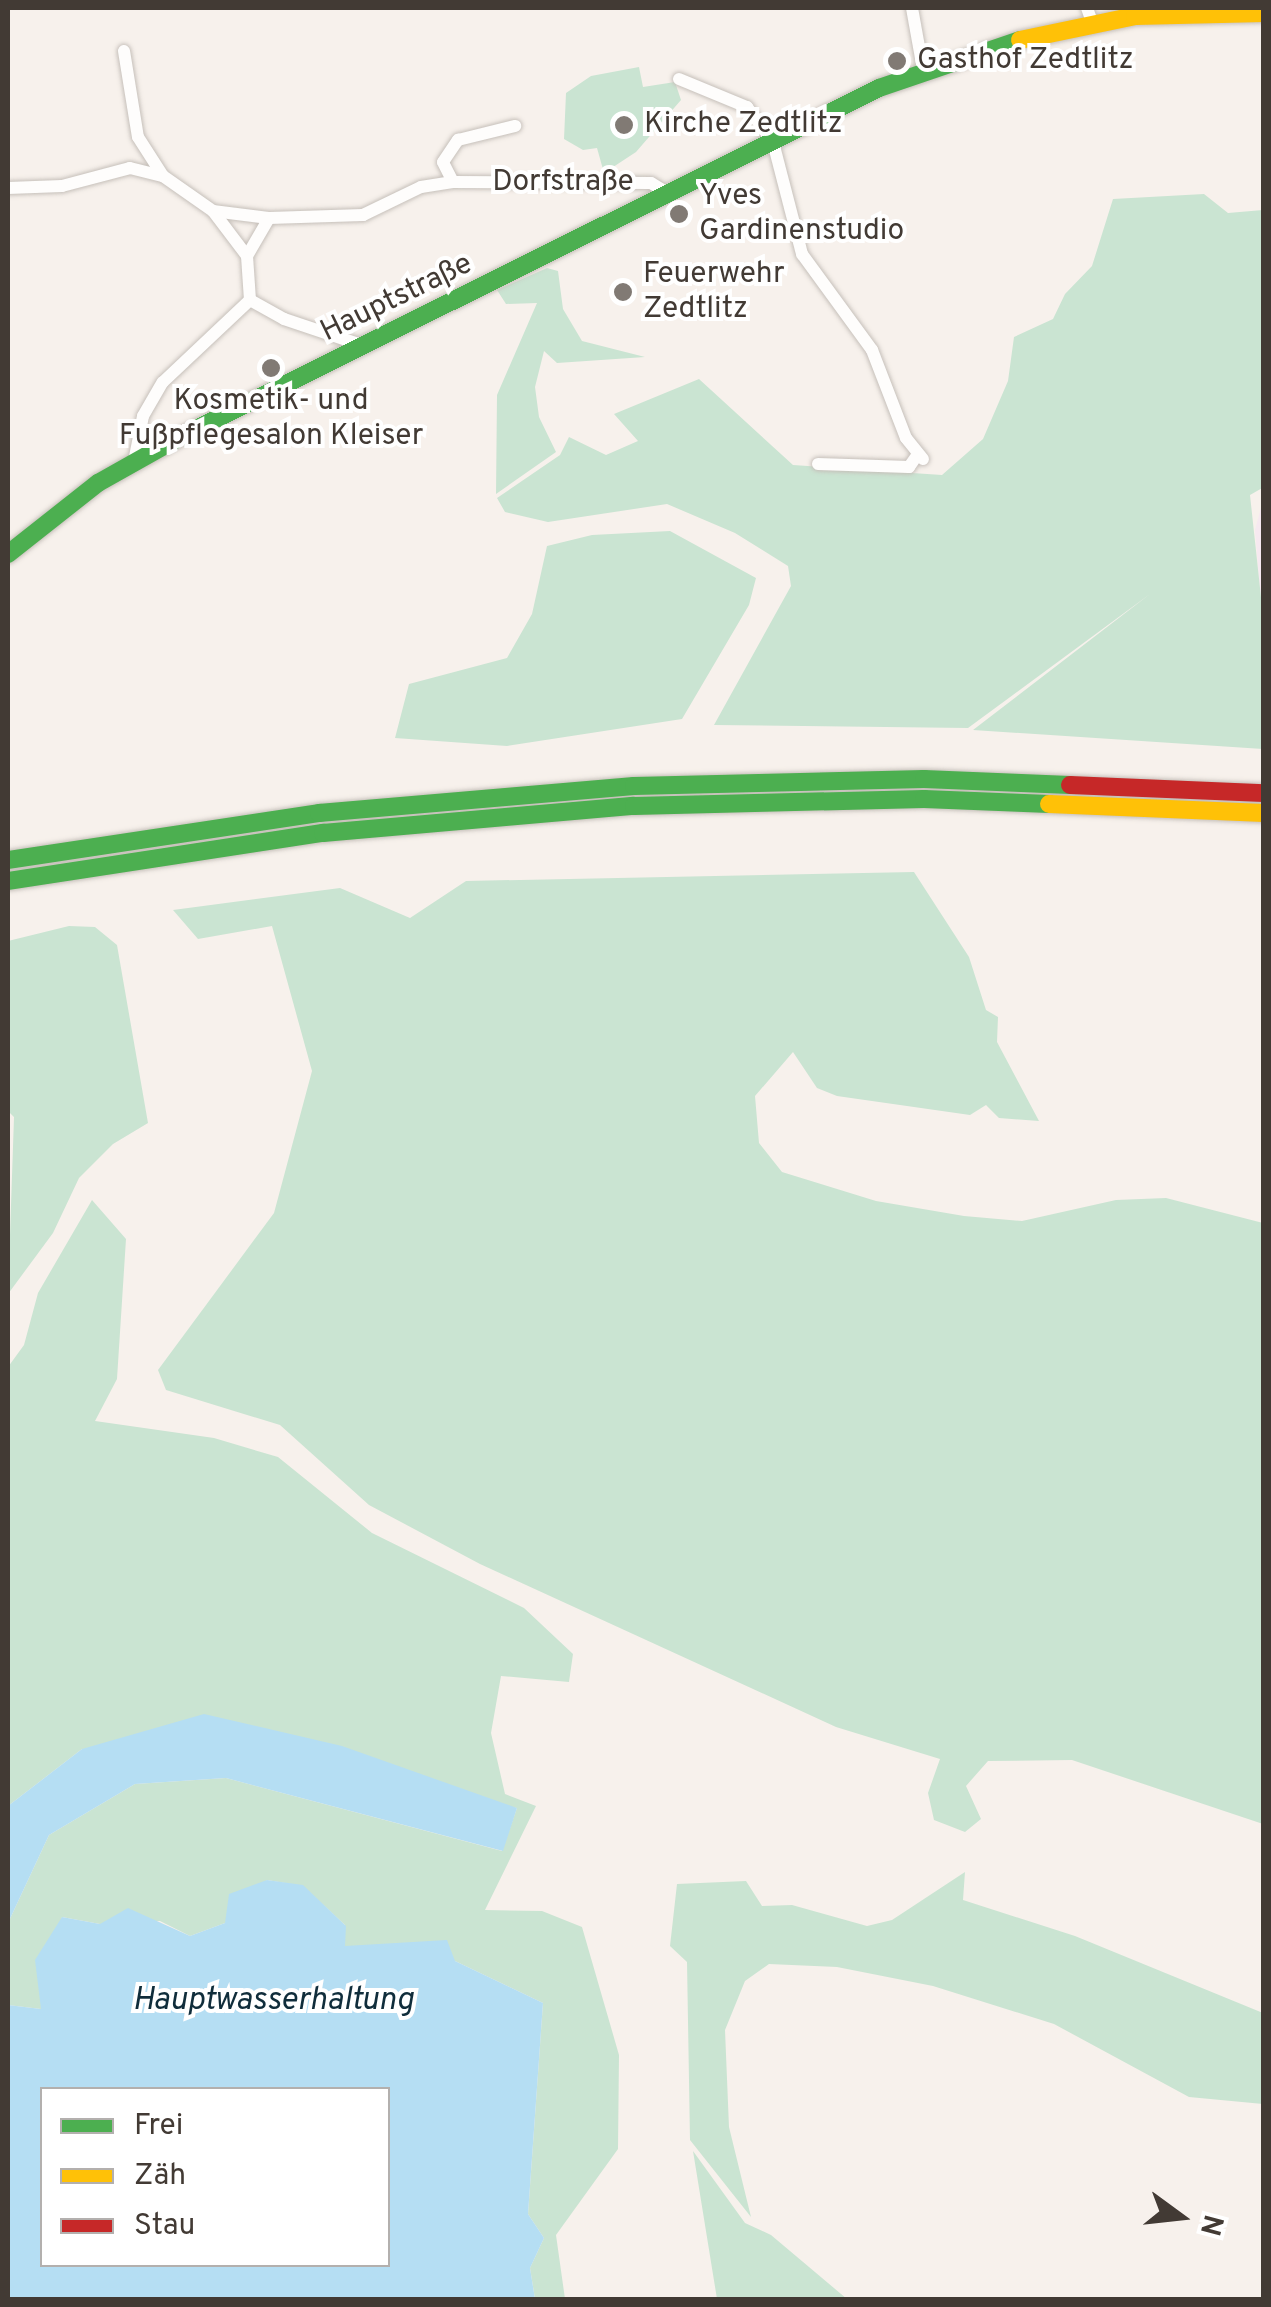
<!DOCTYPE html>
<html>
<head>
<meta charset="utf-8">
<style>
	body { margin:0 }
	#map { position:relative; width:1271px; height:2307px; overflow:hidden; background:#f7f1ec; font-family:Overpass,sans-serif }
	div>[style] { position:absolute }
	.commercial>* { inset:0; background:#f6e9f0 }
	.green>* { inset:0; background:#cae4d2 }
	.water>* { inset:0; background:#b5def3 }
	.roads { filter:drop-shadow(0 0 2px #c6c0ba) drop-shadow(0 0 2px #c6c0ba) }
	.street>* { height:12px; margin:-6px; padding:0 6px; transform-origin:6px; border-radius:6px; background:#fefdfc }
	.fast>* { height:18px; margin:-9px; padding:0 9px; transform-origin:9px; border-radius:9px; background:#4caf50 }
	.slow>* { height:18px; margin:-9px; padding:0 9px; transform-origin:9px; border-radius:9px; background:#ffc107 }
	.jam>* { height:18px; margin:-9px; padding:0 9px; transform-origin:9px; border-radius:9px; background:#c62828 }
	.dots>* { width:28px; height:28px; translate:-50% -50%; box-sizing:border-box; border:5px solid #fff; border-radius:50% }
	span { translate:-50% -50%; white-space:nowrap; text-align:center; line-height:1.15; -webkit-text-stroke:8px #fff; paint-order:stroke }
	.poi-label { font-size:30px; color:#423a34 }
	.left { translate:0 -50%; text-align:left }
	.street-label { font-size:30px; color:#423a34 }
	.water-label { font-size:32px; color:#102d3b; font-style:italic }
	.frame { position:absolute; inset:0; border:10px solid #423a34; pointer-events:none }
	.legend { position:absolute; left:40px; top:2087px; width:350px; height:180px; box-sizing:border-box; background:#fff; border:2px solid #b3b0ae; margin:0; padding:12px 18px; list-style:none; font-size:30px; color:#423a34 }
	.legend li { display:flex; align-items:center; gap:20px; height:50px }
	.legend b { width:50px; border:2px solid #b3b0ae }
	.north { position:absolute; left:1131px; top:2167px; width:100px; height:100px; -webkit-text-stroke:8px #fff; paint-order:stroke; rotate:105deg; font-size:28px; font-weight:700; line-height:40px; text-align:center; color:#423a34 }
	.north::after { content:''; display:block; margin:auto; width:35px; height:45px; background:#423a34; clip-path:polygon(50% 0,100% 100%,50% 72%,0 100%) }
</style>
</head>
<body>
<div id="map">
	<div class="commercial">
		<i style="clip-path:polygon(1263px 500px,1263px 625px,1255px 530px)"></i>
	</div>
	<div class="green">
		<i style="clip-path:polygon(639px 67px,643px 87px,675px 82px,681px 100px,636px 152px,604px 173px,597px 148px,583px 150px,564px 139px,566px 93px,591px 76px)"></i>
		<i style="clip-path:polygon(1204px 194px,1228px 213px,1263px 210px,1264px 487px,1250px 495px,1264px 625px,1263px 749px,973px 730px,1150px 594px,968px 728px,714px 725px,791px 586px,788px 566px,735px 533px,667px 504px,548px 522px,505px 512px,497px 498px,560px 455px,569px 437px,606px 455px,638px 441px,614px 414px,699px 379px,793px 465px,942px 475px,983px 439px,1008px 381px,1014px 337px,1053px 319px,1065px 294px,1092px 266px,1113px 199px)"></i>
		<i style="clip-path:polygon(547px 268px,558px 271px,563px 309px,582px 341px,645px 357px,557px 363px,544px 351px,535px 387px,539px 417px,556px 452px,496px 494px,497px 395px,537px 303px,506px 304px,497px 290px)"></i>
		<i style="clip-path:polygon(670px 531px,756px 578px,749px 605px,682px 719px,507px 746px,395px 738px,409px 684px,507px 658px,532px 614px,547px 546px,592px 535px)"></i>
		<i style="clip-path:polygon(914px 872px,969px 957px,986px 1010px,998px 1017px,997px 1042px,1039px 1121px,999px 1118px,986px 1105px,970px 1115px,837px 1096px,817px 1088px,793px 1052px,755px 1096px,759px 1143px,782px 1172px,876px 1201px,964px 1216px,1022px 1221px,1116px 1200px,1166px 1198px,1263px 1223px,1263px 1824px,1072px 1760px,988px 1761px,966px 1786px,981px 1819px,965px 1832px,934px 1820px,928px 1793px,940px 1759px,836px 1727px,480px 1564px,369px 1505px,280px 1425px,166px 1390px,158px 1370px,274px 1213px,312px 1071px,272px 926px,198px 939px,173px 910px,340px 888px,410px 918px,466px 881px)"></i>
		<i style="clip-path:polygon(69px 926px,95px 927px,117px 945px,148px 1123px,113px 1144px,79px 1178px,53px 1233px,8px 1294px,14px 1117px,8px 1111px,8px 941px)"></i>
		<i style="clip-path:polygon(92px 1200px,126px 1239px,117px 1379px,95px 1421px,214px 1438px,278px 1457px,372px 1533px,524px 1608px,573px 1654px,569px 1682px,501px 1676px,491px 1733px,505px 1794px,536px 1806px,485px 1910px,542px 1911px,582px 1927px,619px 2055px,618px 2149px,556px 2235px,565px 2299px,535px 2299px,530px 2268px,544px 2238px,528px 2214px,543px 2003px,455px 1961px,344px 1946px,345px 1925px,303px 1886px,267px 1880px,225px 1923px,190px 1936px,160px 1921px,100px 1924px,62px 1917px,41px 2009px,8px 2005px,8px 1923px,49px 1835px,135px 1784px,226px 1778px,502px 1851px,517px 1808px,82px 1749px,8px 1806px,8px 1367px,24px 1345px,38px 1293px)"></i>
		<i style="clip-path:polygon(965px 1872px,963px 1900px,1075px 1936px,1263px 2013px,1263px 2104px,1189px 2097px,1054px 2024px,933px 1986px,837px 1967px,769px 1964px,745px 1981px,725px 2030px,729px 2127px,751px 2217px,690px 2140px,687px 1962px,670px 1946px,677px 1884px,746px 1881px,762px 1906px,792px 1905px,867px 1926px,892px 1920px)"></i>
		<i style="clip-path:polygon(693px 2151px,745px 2223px,771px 2235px,847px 2299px,717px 2299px)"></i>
	</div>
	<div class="water">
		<i style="clip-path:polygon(204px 1714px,342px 1746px,517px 1808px,503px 1851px,226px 1778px,135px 1784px,49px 1835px,8px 1923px,8px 1806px,82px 1749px)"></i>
		<i style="clip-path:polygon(evenodd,267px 1880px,303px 1885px,346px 1926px,345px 1946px,447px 1940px,455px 1961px,543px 2003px,528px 2214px,544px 2238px,530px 2268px,535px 2299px,8px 2299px,8px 2005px,41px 2009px,35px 1960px,62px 1917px,100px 1924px,128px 1908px,190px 1936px,225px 1923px,229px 1894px,267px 1880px,42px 2090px,388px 2090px,388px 2264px,42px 2264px,42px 2090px)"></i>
	</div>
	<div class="roads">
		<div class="street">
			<i style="left:912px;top:8px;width:62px;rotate:79.8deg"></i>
			<i style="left:1087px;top:8px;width:15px;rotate:70deg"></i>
			<i style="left:124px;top:51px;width:87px;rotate:80.8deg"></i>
			<i style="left:138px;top:137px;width:46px;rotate:57.3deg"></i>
			<i style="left:163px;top:176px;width:61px;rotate:35deg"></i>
			<i style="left:213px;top:211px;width:56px;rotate:7.1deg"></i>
			<i style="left:269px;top:218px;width:94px;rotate:-1.8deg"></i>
			<i style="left:363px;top:215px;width:64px;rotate:-25.8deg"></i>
			<i style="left:421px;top:187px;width:32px;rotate:-9deg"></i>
			<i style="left:453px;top:182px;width:198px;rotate:0.3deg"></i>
			<i style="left:651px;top:183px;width:21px;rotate:31deg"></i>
			<i style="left:679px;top:79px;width:74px;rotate:22.4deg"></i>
			<i style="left:747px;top:107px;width:44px;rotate:53.4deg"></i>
			<i style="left:773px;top:142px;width:116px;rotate:75.5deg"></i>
			<i style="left:802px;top:254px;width:119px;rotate:53.9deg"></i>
			<i style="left:872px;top:350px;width:94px;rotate:68.9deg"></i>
			<i style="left:906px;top:438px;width:27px;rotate:51deg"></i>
			<i style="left:453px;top:182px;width:22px;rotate:-117deg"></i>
			<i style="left:443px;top:162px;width:27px;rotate:-56deg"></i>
			<i style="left:458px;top:140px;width:59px;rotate:-13.8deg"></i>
			<i style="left:8px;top:188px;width:54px;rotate:-2.1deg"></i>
			<i style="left:62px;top:186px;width:70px;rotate:-14.8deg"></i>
			<i style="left:130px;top:168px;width:34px;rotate:14deg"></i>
			<i style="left:247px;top:256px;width:44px;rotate:-59.9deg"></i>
			<i style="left:250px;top:300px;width:39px;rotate:29deg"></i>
			<i style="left:284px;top:319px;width:84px;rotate:18.6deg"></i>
			<i style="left:134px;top:462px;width:47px;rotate:-78.9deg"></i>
			<i style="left:143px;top:416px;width:39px;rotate:-60deg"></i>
			<i style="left:163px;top:382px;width:120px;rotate:-43.3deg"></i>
			<i style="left:250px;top:300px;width:44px;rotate:-93.9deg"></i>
			<i style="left:247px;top:256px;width:56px;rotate:-127.1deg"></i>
			<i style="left:818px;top:464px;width:91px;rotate:1.9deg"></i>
			<i style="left:909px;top:467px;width:12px;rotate:-55deg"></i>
		</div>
		<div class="fast">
			<i style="left:8px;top:554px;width:115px;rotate:-38.3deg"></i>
			<i style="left:98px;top:483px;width:90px;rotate:-29.4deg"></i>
			<i style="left:176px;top:439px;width:786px;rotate:-26.53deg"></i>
			<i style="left:879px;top:88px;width:149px;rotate:-18.8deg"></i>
			<i style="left:8px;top:860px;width:315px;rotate:-8.6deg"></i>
			<i style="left:319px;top:813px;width:316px;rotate:-4.9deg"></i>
			<i style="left:634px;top:786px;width:290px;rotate:-1.4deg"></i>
			<i style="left:924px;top:779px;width:146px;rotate:2.4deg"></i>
			<i style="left:8px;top:881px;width:319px;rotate:-8.7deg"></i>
			<i style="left:323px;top:833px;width:312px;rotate:-5deg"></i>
			<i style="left:634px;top:806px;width:290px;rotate:-1.4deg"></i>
			<i style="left:924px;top:799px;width:125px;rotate:2.3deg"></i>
		</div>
		<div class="slow">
			<i style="left:1020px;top:40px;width:117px;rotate:-11.8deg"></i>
			<i style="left:1135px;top:16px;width:129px;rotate:-1.3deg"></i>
			<i style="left:1049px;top:804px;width:215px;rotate:2.4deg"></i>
		</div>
		<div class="jam">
			<i style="left:1070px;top:785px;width:194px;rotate:2.4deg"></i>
		</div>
	</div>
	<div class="dots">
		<i style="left:897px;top:61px;background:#817a74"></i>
		<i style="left:624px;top:125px;background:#817a74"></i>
		<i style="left:679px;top:214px;background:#817a74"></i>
		<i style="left:623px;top:292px;background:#817a74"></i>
		<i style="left:271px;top:368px;background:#817a74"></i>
	</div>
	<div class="poi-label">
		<span class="left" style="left:917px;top:61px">Gasthof Zedtlitz</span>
		<span class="left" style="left:644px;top:125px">Kirche Zedtlitz</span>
		<span class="left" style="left:699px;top:214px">Yves<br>Gardinenstudio</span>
		<span class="left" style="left:643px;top:292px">Feuerwehr<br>Zedtlitz</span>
		<span style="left:271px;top:419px">Kosmetik- und<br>Fußpflegesalon Kleiser</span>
	</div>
	<div class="street-label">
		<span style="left:563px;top:183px">Dorfstraße</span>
		<span style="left:397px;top:299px;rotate:-26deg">Hauptstraße</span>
	</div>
	<div class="water-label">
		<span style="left:273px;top:2001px">Hauptwasserhaltung</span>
	</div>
	<div class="frame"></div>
	<ul class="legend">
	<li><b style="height:12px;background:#4caf50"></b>Frei</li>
	<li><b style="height:12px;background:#ffc107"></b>Zäh</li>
	<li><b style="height:12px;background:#c62828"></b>Stau</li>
	</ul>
	<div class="north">N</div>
</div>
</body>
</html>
